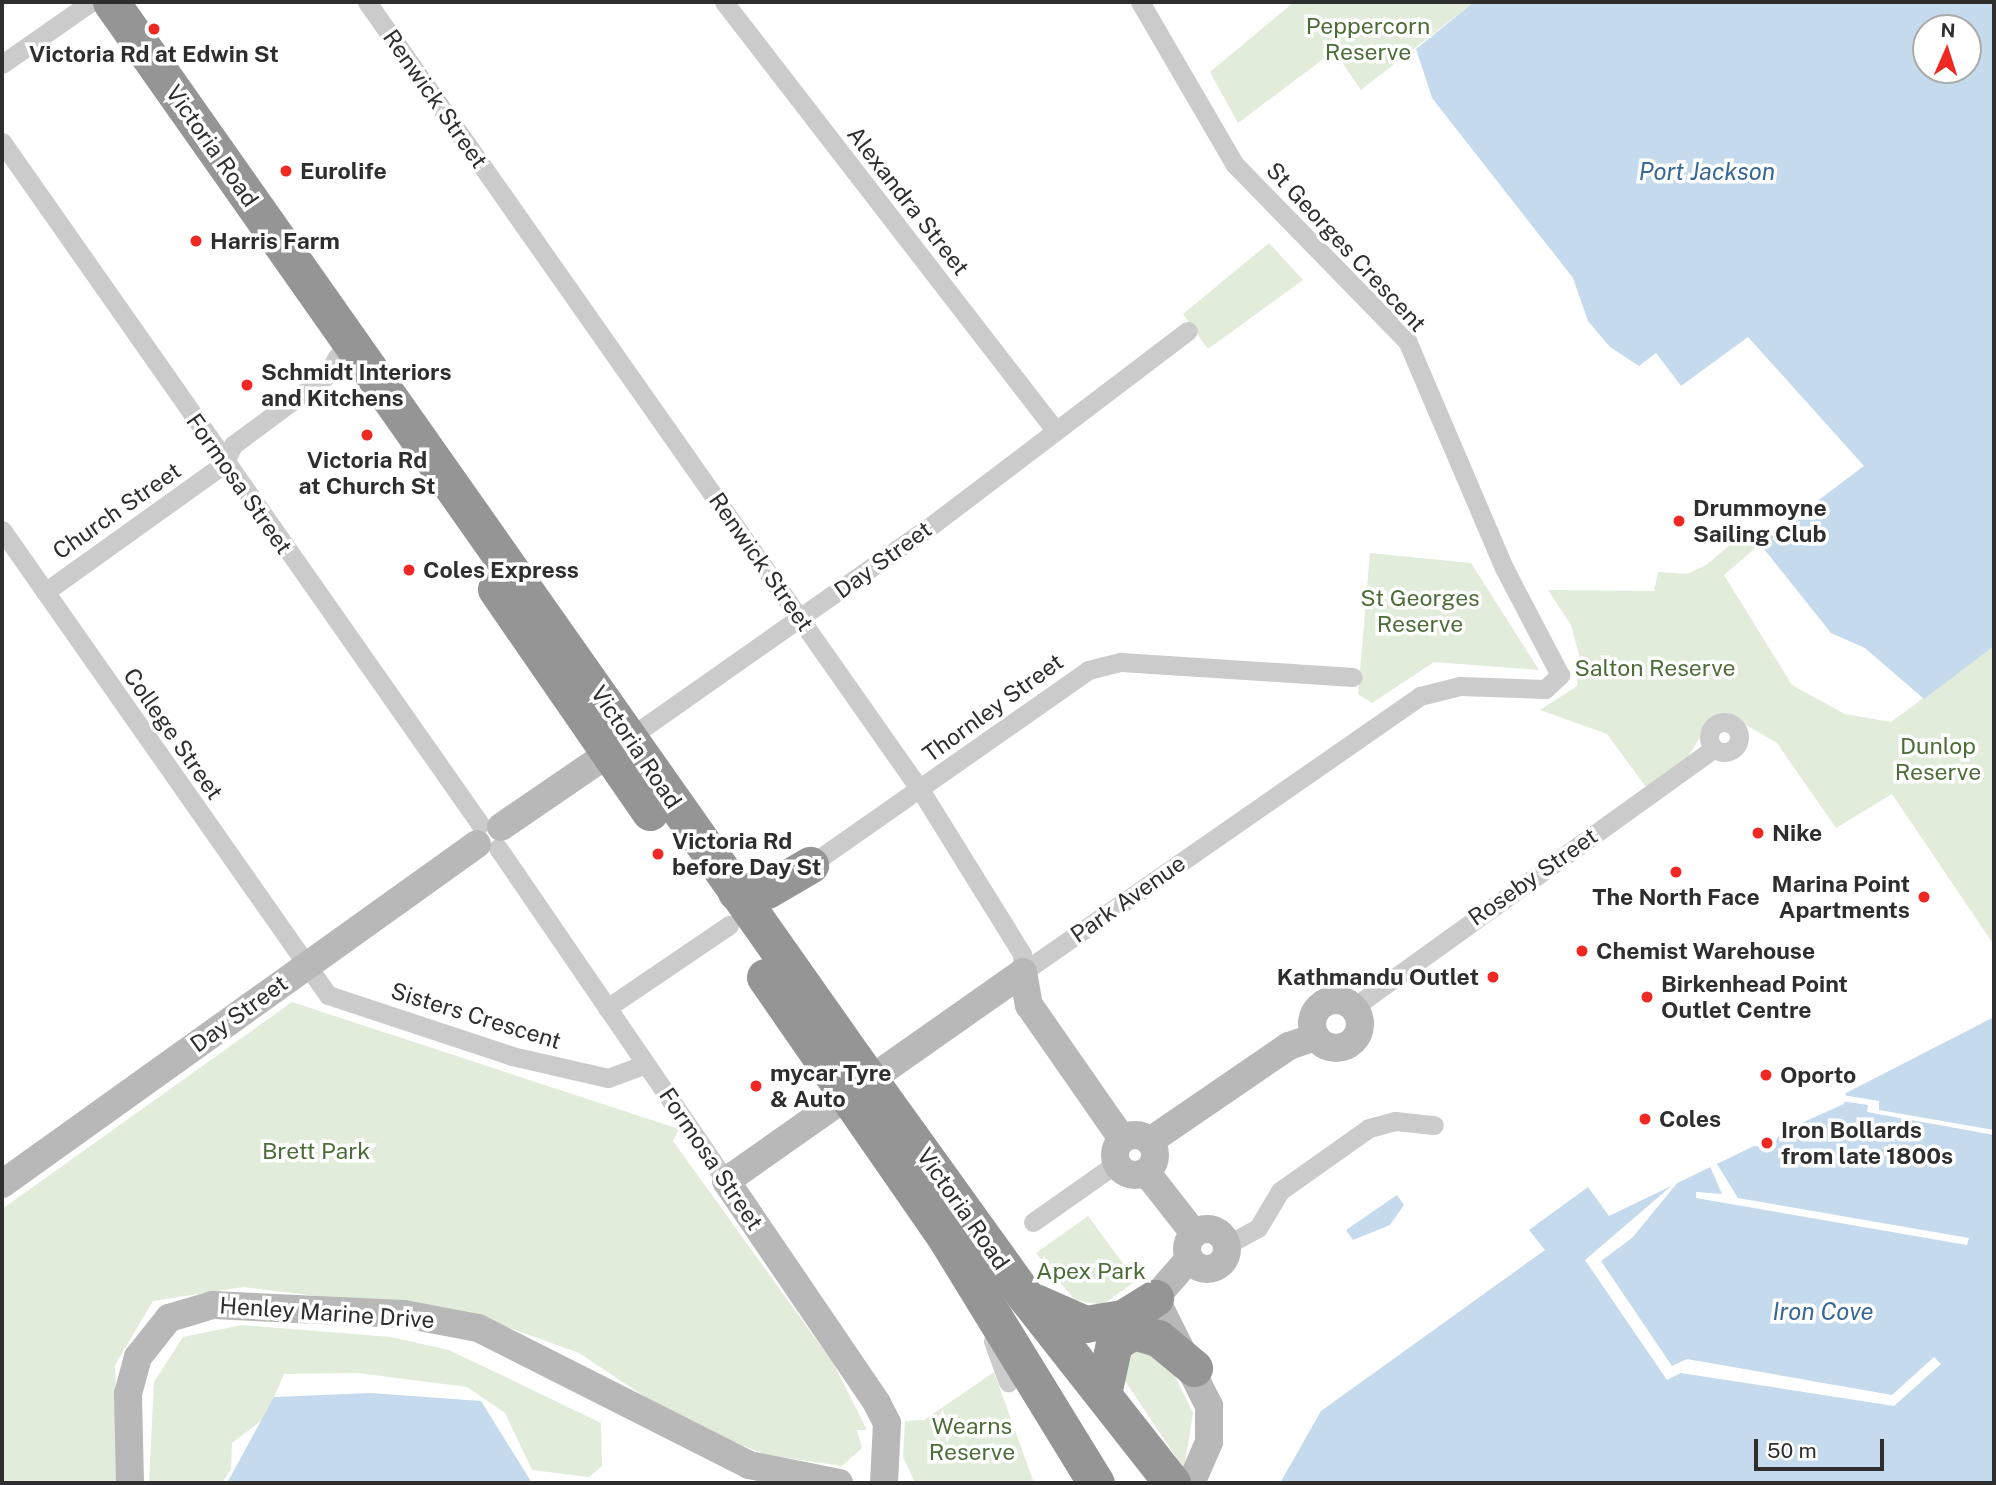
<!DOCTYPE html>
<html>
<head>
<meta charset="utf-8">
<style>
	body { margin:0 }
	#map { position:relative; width:1996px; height:1485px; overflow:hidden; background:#fff; font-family:"Public Sans",sans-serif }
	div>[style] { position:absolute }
	.green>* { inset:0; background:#e2ecda }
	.water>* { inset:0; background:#c5daed }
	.pier>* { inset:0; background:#fff }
	.street>* { height:19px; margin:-9.5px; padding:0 9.5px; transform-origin:9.5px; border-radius:9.5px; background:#cbcbcb }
	.street>.ring { margin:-9.5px; padding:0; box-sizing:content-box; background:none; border:19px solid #cbcbcb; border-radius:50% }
	.secondary>* { height:28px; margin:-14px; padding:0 14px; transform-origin:14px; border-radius:14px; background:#b8b8b8 }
	.secondary>.ring { margin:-14px; padding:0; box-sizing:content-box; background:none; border:28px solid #b8b8b8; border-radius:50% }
	.highway>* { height:37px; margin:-18.5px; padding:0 18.5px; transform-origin:18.5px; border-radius:18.5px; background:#959595 }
	.dots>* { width:19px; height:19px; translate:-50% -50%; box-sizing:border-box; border:4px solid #fff; border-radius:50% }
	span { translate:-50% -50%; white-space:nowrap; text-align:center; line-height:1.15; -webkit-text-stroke:7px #fff; paint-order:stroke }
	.park-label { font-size:23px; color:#4c6c38 }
	.poi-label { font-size:23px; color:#2e2e2e; font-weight:700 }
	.left { translate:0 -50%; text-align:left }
	.right { translate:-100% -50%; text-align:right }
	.street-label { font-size:23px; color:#2e2e2e }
	.water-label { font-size:24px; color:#376795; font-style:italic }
	.frame { position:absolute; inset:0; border:4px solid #2e2e2e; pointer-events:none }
	.north { position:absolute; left:1912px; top:14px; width:70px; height:70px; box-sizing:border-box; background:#fff; border:2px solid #ababab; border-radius:50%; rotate:3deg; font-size:19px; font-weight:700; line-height:28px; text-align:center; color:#2e2e2e }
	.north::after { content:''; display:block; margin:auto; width:24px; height:32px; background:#f02824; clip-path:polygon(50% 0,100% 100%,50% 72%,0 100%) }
	.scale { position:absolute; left:1754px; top:1439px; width:130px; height:32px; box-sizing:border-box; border:4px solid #2e2e2e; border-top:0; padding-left:9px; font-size:21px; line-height:24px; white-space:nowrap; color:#2e2e2e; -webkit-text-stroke:5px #fff; paint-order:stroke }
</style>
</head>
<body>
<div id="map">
	<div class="green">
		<i style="clip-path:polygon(1294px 2px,1474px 2px,1361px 90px,1334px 51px,1238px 123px,1210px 72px)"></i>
		<i style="clip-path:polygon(1269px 243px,1303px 280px,1208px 349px,1183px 314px)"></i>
		<i style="clip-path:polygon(1747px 531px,1760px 544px,1724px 575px,1792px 685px,1845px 714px,1891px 722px,1994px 646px,1994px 945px,1892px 794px,1836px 828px,1777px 743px,1727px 714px,1713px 717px,1687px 758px,1646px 787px,1607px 734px,1540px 710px,1577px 686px,1580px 658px,1571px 625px,1548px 590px,1654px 591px,1658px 572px,1687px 574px,1706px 565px)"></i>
		<i style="clip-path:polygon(1370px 553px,1471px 563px,1539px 670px,1434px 662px,1372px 703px,1358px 694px)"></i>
		<i style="clip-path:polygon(292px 1002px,679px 1129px,673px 1141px,833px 1363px,867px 1430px,857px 1430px,862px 1448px,842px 1466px,767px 1455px,683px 1422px,579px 1353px,477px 1316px,243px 1287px,153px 1301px,115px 1365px,120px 1483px,2px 1483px,2px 1209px)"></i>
		<i style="clip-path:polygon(1088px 1216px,1136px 1281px,1102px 1305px,1075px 1300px,1036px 1253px)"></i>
		<i style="clip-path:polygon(242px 1325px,391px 1337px,449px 1350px,601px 1423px,602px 1466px,589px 1477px,532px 1470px,505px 1413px,467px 1387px,358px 1373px,284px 1374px,265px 1418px,232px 1443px,231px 1469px,222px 1483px,149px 1483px,154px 1382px,183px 1337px)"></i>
		<i style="clip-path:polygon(1142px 1344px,1174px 1374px,1193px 1413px,1184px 1469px,1123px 1378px,1124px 1352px)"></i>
		<i style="clip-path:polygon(994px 1372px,1034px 1483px,915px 1482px,903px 1457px,905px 1421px,924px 1420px)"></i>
	</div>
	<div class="water">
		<i style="clip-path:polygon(evenodd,1474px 2px,1994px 2px,1994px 646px,1924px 699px,1865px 648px,1831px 633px,1760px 544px,1864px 466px,1748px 337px,1681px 386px,1656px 353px,1639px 366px,1610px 347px,1588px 321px,1573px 278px,1432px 98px,1416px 49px,1474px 2px,1926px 28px,1968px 28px,1968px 70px,1926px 70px,1926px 28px)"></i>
		<i style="clip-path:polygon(1994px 1017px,1994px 1483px,1280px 1483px,1321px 1411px,1545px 1250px,1529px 1230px,1588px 1187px,1609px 1216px,1754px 1146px,1771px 1149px,1781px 1132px,1844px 1104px,1846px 1093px)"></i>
		<i style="clip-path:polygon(1397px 1195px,1404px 1205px,1390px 1225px,1353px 1240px,1346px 1230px)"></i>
		<i style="clip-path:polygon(370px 1393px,481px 1401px,532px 1483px,227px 1483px,274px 1397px)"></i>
	</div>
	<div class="pier">
		<i style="clip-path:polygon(1842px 1095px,1879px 1101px,1879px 1110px,1994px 1130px,1994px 1135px,1867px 1112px,1868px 1105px,1841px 1101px)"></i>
		<i style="clip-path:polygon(1715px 1161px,1738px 1198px,1969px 1238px,1967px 1245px,1696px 1198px,1696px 1192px,1722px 1194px,1709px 1164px)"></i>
		<i style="clip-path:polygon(1683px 1176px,1632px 1238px,1601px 1261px,1672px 1366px,1687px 1359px,1892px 1395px,1934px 1357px,1941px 1364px,1894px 1406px,1681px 1373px,1667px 1380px,1585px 1260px)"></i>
	</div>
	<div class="street">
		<i style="left:367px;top:2px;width:964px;rotate:54.93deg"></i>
		<i style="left:921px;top:791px;width:192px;rotate:58.2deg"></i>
		<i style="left:1022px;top:954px;width:18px;rotate:87deg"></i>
		<i style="left:724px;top:2px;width:541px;rotate:52.28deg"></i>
		<i style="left:2px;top:64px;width:108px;rotate:-34.9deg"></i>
		<i style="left:2px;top:142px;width:833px;rotate:54.97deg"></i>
		<i style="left:2px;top:530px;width:568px;rotate:54.97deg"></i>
		<i style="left:328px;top:995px;width:194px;rotate:18.3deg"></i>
		<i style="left:512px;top:1056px;width:98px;rotate:12.9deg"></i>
		<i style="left:608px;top:1078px;width:40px;rotate:-20.2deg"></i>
		<i style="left:45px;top:592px;width:220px;rotate:-35.6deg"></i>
		<i style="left:224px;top:464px;width:21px;rotate:-65deg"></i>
		<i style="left:233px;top:445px;width:116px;rotate:-36.6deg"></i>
		<i style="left:326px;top:376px;width:22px;rotate:-60deg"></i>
		<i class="ring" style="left:1709px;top:722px;width:11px;height:11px"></i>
		<i style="left:623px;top:742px;width:373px;rotate:-35.1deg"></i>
		<i style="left:928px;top:528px;width:326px;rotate:-37.2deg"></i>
		<i style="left:498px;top:848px;width:404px;rotate:55.6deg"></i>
		<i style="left:810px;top:865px;width:340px;rotate:-35deg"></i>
		<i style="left:1088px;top:670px;width:34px;rotate:-14deg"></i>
		<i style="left:1121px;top:662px;width:232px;rotate:3.7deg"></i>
		<i style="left:1023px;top:972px;width:484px;rotate:-34.8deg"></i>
		<i style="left:1420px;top:696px;width:41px;rotate:-14deg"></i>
		<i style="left:1460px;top:686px;width:85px;rotate:2deg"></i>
		<i style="left:1545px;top:689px;width:21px;rotate:-43deg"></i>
		<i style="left:1560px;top:675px;width:121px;rotate:-117.6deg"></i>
		<i style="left:1504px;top:568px;width:247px;rotate:-113.1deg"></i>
		<i style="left:1407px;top:341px;width:246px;rotate:-134.3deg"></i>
		<i style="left:1235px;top:165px;width:189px;rotate:-120.2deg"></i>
		<i style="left:1354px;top:1007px;width:442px;rotate:-35.7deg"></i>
		<i style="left:607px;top:1008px;width:148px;rotate:-34.2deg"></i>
		<i style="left:1033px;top:1222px;width:103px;rotate:-35.1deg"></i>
		<i style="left:1227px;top:1245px;width:35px;rotate:-29deg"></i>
		<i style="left:1258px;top:1228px;width:43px;rotate:-59.3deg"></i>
		<i style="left:1280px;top:1191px;width:109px;rotate:-35.3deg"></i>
		<i style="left:1369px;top:1128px;width:27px;rotate:-15deg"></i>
		<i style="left:1395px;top:1121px;width:39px;rotate:6deg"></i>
		<i style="left:993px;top:1341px;width:44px;rotate:69.9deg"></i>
	</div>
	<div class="secondary">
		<i style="left:501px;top:827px;width:131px;rotate:-34.4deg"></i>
		<i class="ring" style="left:1312px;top:1000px;width:20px;height:20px"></i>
		<i class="ring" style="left:1115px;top:1135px;width:12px;height:12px"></i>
		<i style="left:1150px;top:1141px;width:168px;rotate:-34.4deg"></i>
		<i style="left:1289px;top:1046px;width:28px;rotate:-19deg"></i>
		<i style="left:1146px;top:1172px;width:78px;rotate:51.8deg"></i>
		<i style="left:2px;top:1184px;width:584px;rotate:-35.59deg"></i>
		<i class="ring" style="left:1187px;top:1229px;width:12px;height:12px"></i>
		<i style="left:1189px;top:1259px;width:52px;rotate:131.1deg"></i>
		<i style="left:1155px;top:1298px;width:121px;rotate:63.4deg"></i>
		<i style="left:1209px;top:1406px;width:36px;rotate:90deg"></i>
		<i style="left:1209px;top:1442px;width:40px;rotate:113.4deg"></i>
		<i style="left:130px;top:1483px;width:89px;rotate:-91.3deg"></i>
		<i style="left:128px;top:1394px;width:38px;rotate:-75deg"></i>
		<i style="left:138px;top:1357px;width:50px;rotate:-51.5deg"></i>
		<i style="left:169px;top:1318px;width:46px;rotate:-16.5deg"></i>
		<i style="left:213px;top:1305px;width:191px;rotate:2.7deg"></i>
		<i style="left:404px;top:1314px;width:75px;rotate:10.7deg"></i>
		<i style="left:478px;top:1328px;width:304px;rotate:26.8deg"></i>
		<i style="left:749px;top:1465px;width:92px;rotate:11.3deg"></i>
		<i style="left:884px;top:1483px;width:60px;rotate:-87.1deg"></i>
		<i style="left:887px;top:1423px;width:22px;rotate:-117deg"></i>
		<i style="left:877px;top:1403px;width:268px;rotate:-124.2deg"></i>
		<i style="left:726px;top:1181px;width:363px;rotate:-35.1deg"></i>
		<i style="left:1023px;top:972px;width:34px;rotate:80deg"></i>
		<i style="left:1029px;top:1005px;width:163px;rotate:55.2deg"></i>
	</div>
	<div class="highway">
		<i style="left:111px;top:2px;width:1291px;rotate:54.87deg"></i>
		<i style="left:854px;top:1058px;width:293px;rotate:54.3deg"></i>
		<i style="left:1025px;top:1296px;width:238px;rotate:51.8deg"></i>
		<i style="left:496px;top:589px;width:271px;rotate:55.4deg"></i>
		<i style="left:736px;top:892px;width:31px;rotate:-4deg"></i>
		<i style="left:767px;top:890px;width:50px;rotate:-30.2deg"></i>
		<i style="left:765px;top:977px;width:320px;rotate:55.3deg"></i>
		<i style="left:947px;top:1240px;width:285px;rotate:58.5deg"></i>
		<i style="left:1035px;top:1302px;width:55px;rotate:23.7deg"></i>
		<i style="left:1085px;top:1324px;width:38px;rotate:-9deg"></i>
		<i style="left:1123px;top:1318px;width:38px;rotate:-32deg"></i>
		<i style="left:1103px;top:1394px;width:52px;rotate:-77.8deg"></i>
		<i style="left:1114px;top:1343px;width:22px;rotate:-32deg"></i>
		<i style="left:1133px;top:1331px;width:26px;rotate:16deg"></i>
		<i style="left:1158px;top:1338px;width:47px;rotate:39.8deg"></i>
	</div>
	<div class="dots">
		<i style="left:154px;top:29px;background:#f02824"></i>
		<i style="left:286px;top:171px;background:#f02824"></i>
		<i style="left:196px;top:241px;background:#f02824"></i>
		<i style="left:247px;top:385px;background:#f02824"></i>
		<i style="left:367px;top:435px;background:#f02824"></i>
		<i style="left:1679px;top:521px;background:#f02824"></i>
		<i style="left:409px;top:570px;background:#f02824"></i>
		<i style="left:1758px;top:833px;background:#f02824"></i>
		<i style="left:658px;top:854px;background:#f02824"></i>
		<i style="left:1676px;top:872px;background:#f02824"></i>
		<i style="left:1924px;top:897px;background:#f02824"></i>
		<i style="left:1582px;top:951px;background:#f02824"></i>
		<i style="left:1493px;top:977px;background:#f02824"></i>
		<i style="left:1647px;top:997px;background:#f02824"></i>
		<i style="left:1766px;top:1075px;background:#f02824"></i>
		<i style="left:756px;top:1086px;background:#f02824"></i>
		<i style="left:1645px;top:1119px;background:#f02824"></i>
		<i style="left:1767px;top:1143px;background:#f02824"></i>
	</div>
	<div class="park-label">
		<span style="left:1368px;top:39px">Peppercorn<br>Reserve</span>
		<span style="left:1420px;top:611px">St Georges<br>Reserve</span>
		<span style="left:1655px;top:668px">Salton Reserve</span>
		<span style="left:1938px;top:759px">Dunlop<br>Reserve</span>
		<span style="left:316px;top:1151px">Brett Park</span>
		<span style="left:1091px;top:1271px">Apex Park</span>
		<span style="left:972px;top:1439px">Wearns<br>Reserve</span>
	</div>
	<div class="poi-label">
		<span style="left:154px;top:54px">Victoria Rd at Edwin St</span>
		<span class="left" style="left:300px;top:171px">Eurolife</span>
		<span class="left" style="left:210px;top:241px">Harris Farm</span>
		<span class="left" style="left:261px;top:385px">Schmidt Interiors<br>and Kitchens</span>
		<span style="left:367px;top:473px">Victoria Rd<br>at Church St</span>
		<span class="left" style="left:1693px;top:521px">Drummoyne<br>Sailing Club</span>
		<span class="left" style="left:423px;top:570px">Coles Express</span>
		<span class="left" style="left:1772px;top:833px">Nike</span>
		<span class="left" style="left:672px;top:854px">Victoria Rd<br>before Day St</span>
		<span class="right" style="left:1910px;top:897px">Marina Point<br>Apartments</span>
		<span style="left:1676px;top:897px">The North Face</span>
		<span class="left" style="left:1596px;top:951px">Chemist Warehouse</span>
		<span class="right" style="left:1479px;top:977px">Kathmandu Outlet</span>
		<span class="left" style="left:1661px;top:997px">Birkenhead Point<br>Outlet Centre</span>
		<span class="left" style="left:770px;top:1086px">mycar Tyre<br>&amp; Auto</span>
		<span class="left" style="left:1780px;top:1075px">Oporto</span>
		<span class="left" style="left:1659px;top:1119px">Coles</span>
		<span class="left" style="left:1781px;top:1143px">Iron Bollards<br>from late 1800s</span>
	</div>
	<div class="street-label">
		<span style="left:435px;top:99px;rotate:55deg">Renwick Street</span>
		<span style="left:212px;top:146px;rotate:55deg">Victoria Road</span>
		<span style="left:908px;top:201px;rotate:52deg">Alexandra Street</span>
		<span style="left:1346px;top:247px;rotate:47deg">St Georges Crescent</span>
		<span style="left:239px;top:484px;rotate:55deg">Formosa Street</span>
		<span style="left:117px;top:511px;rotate:-35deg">Church Street</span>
		<span style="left:883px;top:560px;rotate:-36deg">Day Street</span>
		<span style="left:761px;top:562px;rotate:55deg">Renwick Street</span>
		<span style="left:993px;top:708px;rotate:-36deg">Thornley Street</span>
		<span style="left:173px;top:734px;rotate:55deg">College Street</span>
		<span style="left:636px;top:747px;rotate:56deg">Victoria Road</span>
		<span style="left:1533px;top:877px;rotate:-35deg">Roseby Street</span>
		<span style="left:1128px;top:899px;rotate:-35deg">Park Avenue</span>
		<span style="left:239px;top:1014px;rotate:-36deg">Day Street</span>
		<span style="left:476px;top:1016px;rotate:17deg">Sisters Crescent</span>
		<span style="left:711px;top:1159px;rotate:56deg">Formosa Street</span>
		<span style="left:963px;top:1209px;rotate:55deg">Victoria Road</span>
		<span style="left:327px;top:1313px;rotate:4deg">Henley Marine Drive</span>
	</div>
	<div class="water-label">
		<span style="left:1707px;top:172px">Port Jackson</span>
		<span style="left:1823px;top:1312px">Iron Cove</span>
	</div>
	<div class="frame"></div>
	<div class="north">N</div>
	<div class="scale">50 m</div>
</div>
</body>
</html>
